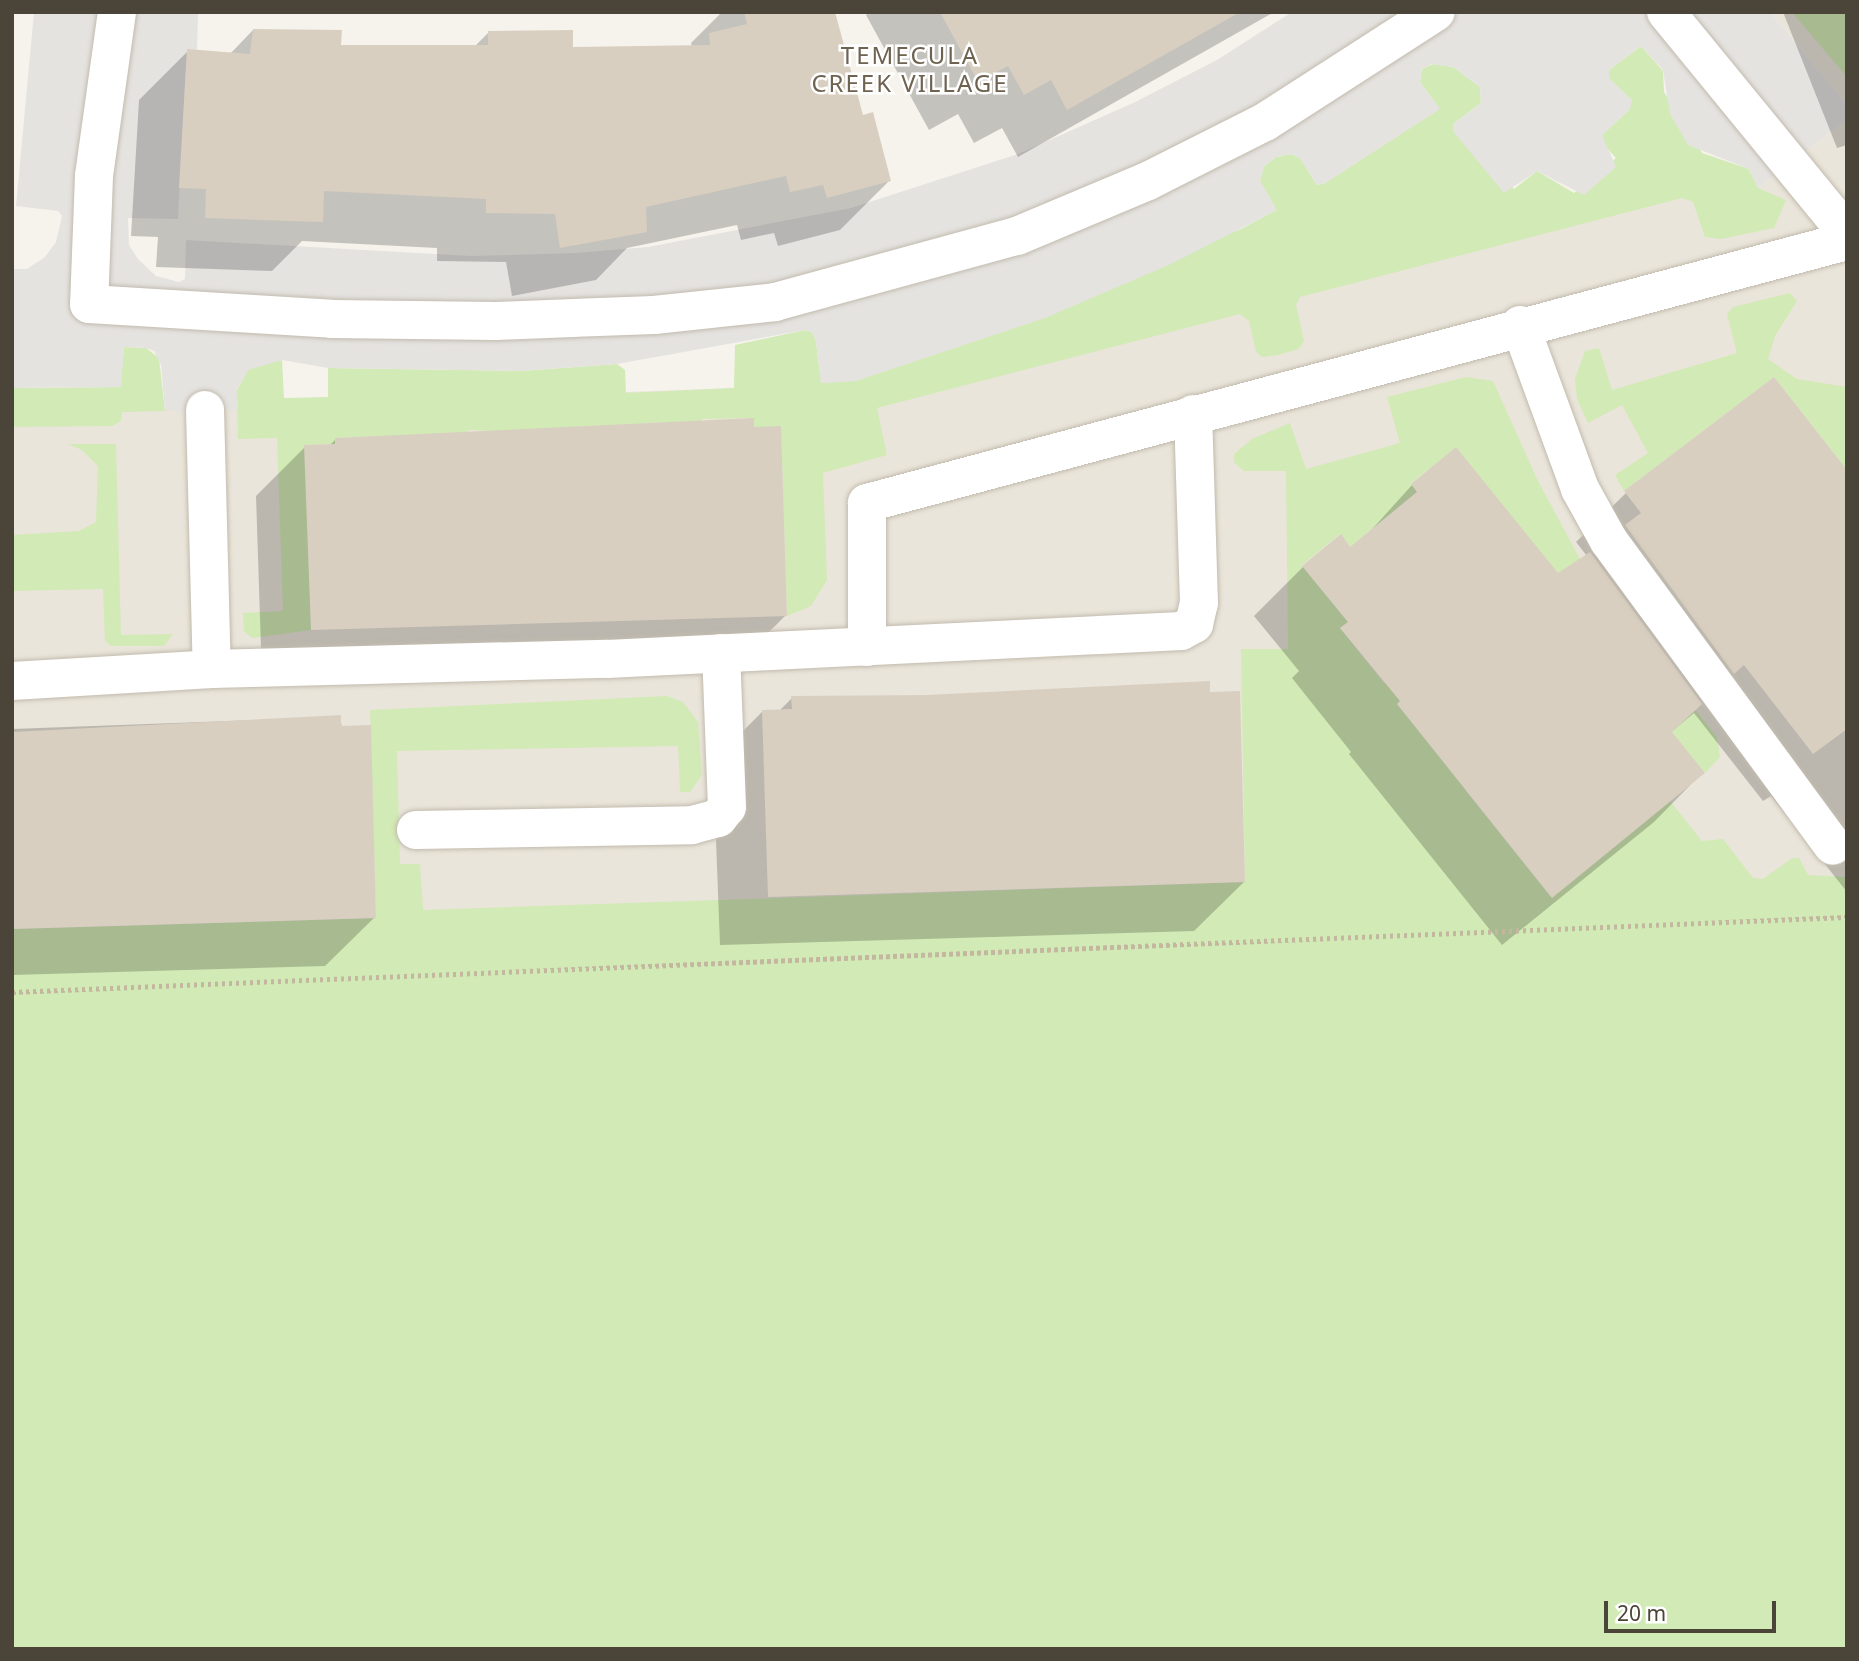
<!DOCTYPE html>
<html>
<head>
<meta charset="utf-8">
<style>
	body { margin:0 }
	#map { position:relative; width:1859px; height:1661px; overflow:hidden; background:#f6f3ec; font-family:"Noto Sans",sans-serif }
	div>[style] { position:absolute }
	.residential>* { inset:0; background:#eae5da }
	.green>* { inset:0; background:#d2eab5 }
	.parking>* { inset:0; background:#e5e3e0 }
	.shadow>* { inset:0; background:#0003 }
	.building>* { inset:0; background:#d8cfc1 }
	.path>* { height:4.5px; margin-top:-2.25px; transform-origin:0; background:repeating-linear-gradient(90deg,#c4b79f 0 3.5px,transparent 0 7px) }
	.roads { filter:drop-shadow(0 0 2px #c2bbae) drop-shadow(0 0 2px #c2bbae) }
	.minor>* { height:38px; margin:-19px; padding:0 19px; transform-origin:19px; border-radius:19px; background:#fff }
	span { translate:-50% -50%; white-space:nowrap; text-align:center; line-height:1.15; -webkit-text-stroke:5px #fff; paint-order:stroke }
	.neighbourhood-label { font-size:24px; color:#6e6250; letter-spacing:2px }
	.frame { position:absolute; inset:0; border:14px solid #4b4439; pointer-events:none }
	.scale { position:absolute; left:1604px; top:1601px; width:172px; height:32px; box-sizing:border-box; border:4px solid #4b4439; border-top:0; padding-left:9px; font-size:21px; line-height:24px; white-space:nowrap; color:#4b4439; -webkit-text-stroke:5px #fff; paint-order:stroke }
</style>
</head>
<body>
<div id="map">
	<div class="residential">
		<i style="clip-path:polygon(1770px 12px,1847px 12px,1847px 105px)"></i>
		<i style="clip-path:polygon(1847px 120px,1847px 894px,12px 976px,12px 414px,735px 388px,1501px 220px,1758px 188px)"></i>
	</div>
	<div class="green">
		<i style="clip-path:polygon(1792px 12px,1847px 12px,1847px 77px)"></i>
		<i style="clip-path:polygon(1641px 46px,1663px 71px,1664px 92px,1702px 153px,1749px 169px,1758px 188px,1786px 200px,1774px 228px,1721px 239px,1705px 237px,1693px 202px,1682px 198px,1300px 297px,1296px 305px,1304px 341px,1299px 349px,1278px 355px,1262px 357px,1256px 352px,1249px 321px,1240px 314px,877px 408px,887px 455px,823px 473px,827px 580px,811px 606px,787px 616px,781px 427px,754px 427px,753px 418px,702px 419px,702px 431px,681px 422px,641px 423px,640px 436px,468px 430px,468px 443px,386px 436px,335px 438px,335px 444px,305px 445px,311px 630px,252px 638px,244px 631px,243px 613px,283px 611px,277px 438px,238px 439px,237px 390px,248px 370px,264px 362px,282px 360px,284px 398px,328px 397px,328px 368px,520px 371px,617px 364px,625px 370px,626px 393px,734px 388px,735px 345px,805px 330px,812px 332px,816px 341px,821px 383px,856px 381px,1241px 229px,1276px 210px,1260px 181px,1264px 166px,1276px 157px,1291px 154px,1300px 158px,1317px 185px,1325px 183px,1439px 109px,1420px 82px,1422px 69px,1433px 64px,1453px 67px,1480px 87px,1481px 103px,1453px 124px,1514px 189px,1537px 171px,1574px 193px,1616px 158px,1602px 143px,1602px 135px,1630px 109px,1609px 78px,1609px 70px)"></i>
		<i style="clip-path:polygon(1790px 293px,1797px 301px,1775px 336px,1768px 359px,1797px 379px,1847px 387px,1847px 470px,1774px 377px,1624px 491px,1615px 475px,1648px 453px,1622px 405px,1588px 423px,1577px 399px,1575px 379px,1585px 351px,1599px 348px,1612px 390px,1737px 353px,1727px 314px,1733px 307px)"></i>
		<i style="clip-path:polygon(124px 347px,146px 348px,159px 358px,165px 411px,122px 412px,121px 421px,112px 426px,12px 427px,12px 388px,120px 387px)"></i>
		<i style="clip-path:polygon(1466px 377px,1493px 381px,1538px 481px,1588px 574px,1717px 737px,1720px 757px,1705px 773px,1548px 584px,1543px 555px,1456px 448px,1411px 483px,1417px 492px,1350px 547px,1340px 534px,1302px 565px,1348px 622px,1340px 628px,1383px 682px,1414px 690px,1397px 704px,1451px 770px,1480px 777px,1465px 790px,1551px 897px,1670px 801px,1702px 841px,1723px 839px,1753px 878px,1763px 879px,1792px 858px,1799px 858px,1808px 875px,1847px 877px,1847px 1649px,12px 1649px,12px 929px,376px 918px,370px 710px,667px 696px,683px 702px,698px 722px,702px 775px,690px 792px,680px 792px,678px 746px,397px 751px,400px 864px,420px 864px,423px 910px,1245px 882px,1241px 649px,1288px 649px,1286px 471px,1244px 471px,1234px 462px,1234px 454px,1252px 439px,1290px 423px,1306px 469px,1400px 443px,1387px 397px)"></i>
		<i style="clip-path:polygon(68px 444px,116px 444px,121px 635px,173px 634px,164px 646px,110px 646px,105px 640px,103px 589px,12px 591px,12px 535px,79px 531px,96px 522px,98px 466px,82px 450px)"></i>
	</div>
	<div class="parking">
		<i style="clip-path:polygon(34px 12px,198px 13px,197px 50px,187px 50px,178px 219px,128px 218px,129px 245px,138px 259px,156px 276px,179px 282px,185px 279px,186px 240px,471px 256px,575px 253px,648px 247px,851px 208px,1018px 154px,1133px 103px,1217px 60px,1292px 12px,1770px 12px,1847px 105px,1847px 120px,1758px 188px,1749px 169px,1688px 145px,1670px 114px,1663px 70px,1641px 46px,1609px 70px,1609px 78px,1632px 100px,1630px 109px,1602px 135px,1616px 167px,1584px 195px,1537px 171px,1504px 193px,1453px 131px,1453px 124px,1481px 103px,1480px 87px,1453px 67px,1432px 64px,1422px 69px,1420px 82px,1440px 109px,1325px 183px,1317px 185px,1300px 158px,1291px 154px,1276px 157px,1264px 166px,1260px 181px,1277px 210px,1171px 264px,1045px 318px,856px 381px,821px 383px,816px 341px,812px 332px,805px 330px,617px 364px,520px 371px,328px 368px,282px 360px,248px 370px,237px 390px,237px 410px,165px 411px,161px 365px,154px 351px,146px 348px,124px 347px,121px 387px,12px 388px,12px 269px,27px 269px,45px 257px,56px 242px,62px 216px,58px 211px,16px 206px)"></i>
	</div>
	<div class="shadow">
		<i style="clip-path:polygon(722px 12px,833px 12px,861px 118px,889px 181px,840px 230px,778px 246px,774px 233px,741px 240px,737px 225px,627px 248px,596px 280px,512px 296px,506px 262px,437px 261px,437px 248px,302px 241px,272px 271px,156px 267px,158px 237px,131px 236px,139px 100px,188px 51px,230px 54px,253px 30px,339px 46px,475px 46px,488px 33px,571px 49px,692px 47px,691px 43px)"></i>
		<i style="clip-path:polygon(869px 12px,1274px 12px,1018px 157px,1002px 128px,974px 143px,958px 114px,929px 130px,866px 15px)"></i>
		<i style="clip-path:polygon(1783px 12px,1847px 12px,1847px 145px,1837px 148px)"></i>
		<i style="clip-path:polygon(336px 439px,786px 615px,736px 665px,262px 679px,256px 496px,305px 447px,329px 446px)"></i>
		<i style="clip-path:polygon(1847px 473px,1847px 892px,1771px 796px,1763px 801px,1694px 713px,1670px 733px,1703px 772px,1654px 822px,1502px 945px,1349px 754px,1351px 752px,1292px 678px,1299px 671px,1254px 616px,1303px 567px,1350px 549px,1365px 537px,1412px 485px,1558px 575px,1587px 556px,1576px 542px,1626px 493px)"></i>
		<i style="clip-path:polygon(1209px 693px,1244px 882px,1194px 931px,720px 945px,713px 761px,763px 711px,779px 711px,792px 698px)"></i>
		<i style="clip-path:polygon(340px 717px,375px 917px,325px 966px,12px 975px,12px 729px)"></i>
	</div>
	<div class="building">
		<i style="clip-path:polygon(744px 12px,835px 12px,863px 115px,873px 112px,891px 181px,827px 198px,823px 185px,790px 192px,786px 176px,646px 207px,647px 232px,560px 248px,555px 214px,486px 213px,486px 199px,324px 191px,323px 222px,205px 218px,206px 189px,179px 188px,187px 49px,250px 54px,253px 29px,342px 30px,341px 45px,488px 45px,488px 31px,573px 30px,573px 47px,710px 45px,709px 33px,747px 24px)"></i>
		<i style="clip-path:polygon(940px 12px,1240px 12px,1067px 110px,1051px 80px,1024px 95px,1008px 66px,978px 82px)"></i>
		<i style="clip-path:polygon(1774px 377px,1847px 470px,1847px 729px,1813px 754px,1744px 665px,1734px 674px,1625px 525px,1641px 513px,1624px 491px)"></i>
		<i style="clip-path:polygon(754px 418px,754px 427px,781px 426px,787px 616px,311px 630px,304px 445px,335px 444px,335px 438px)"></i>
		<i style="clip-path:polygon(1456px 447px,1558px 573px,1590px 552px,1702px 704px,1672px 732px,1705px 773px,1552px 898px,1397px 704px,1400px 701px,1340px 628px,1348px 622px,1302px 566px,1341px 534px,1350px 547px,1417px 492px,1411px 484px)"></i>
		<i style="clip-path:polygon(1210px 681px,1210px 692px,1240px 691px,1245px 882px,768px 897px,762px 710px,792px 709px,791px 696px,926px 695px)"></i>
		<i style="clip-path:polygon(341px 715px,341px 726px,371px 725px,376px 918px,12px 929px,12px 732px)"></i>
	</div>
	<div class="path">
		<i style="left:12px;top:992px;width:1837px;rotate:-2.34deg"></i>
	</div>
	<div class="roads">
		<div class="minor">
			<i style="left:117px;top:12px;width:166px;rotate:98deg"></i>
			<i style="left:94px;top:176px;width:128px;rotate:92.2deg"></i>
			<i style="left:89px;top:304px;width:243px;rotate:3.5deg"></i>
			<i style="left:332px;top:319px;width:164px;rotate:0.7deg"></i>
			<i style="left:496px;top:321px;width:158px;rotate:-2.2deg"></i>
			<i style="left:654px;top:315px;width:122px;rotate:-6.1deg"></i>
			<i style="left:775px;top:302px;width:251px;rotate:-15.3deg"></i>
			<i style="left:1017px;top:236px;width:142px;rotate:-22.8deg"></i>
			<i style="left:1148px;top:181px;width:131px;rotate:-26.8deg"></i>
			<i style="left:1265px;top:122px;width:203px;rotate:-32.8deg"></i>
			<i style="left:1666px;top:12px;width:286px;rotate:50.7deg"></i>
			<i style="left:1520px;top:325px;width:175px;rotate:69.9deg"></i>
			<i style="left:1580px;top:489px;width:60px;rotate:60.9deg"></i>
			<i style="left:1609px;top:541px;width:378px;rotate:53.7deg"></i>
			<i style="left:205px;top:410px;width:259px;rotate:88.5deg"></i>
			<i style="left:867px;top:647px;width:144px;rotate:-90deg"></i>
			<i style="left:867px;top:503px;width:1014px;rotate:-14.97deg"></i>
			<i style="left:12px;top:681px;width:200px;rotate:-3.4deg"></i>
			<i style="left:212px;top:669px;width:395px;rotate:-1.5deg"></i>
			<i style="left:607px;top:659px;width:575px;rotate:-2.79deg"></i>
			<i style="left:1181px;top:631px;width:15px;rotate:-28deg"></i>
			<i style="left:1194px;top:624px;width:22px;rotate:-77deg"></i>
			<i style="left:1199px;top:603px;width:189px;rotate:-91.8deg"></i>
			<i style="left:416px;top:830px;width:276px;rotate:-1deg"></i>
			<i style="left:692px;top:825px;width:27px;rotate:-15deg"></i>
			<i style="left:718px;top:818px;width:14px;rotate:-51deg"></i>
			<i style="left:727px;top:807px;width:154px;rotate:-92.2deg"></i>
		</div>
	</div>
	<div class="neighbourhood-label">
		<span style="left:910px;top:69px">TEMECULA<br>CREEK VILLAGE</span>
	</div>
	<div class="frame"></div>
	<div class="scale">20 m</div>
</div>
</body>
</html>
